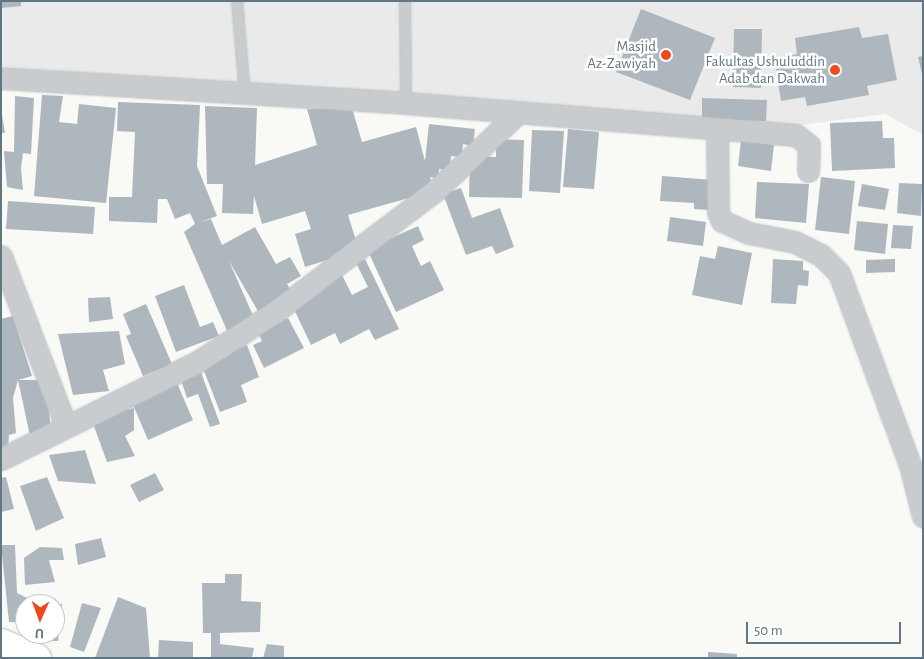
<!DOCTYPE html>
<html>
<head>
<meta charset="utf-8">
<style>
	body { margin:0 }
	#map { position:relative; width:924px; height:659px; overflow:hidden; background:#f9f9f6; font-family:"Alegreya Sans",sans-serif }
	div>[style] { position:absolute }
	.built>* { inset:0; background:#e9eae9 }
	.building>* { inset:0; background:#aeb7bd }
	.roads { filter:drop-shadow(0 0 1px #b8bec2) drop-shadow(0 0 1px #b8bec2) }
	.lane>* { height:10px; margin:-5px; padding:0 5px; transform-origin:5px; border-radius:5px; background:#c8cccf }
	.street>* { height:21px; margin:-10.5px; padding:0 10.5px; transform-origin:10.5px; border-radius:10.5px; background:#c8cccf }
	.secondary>* { height:28px; margin:-14px; padding:0 14px; transform-origin:14px; border-radius:14px; background:#fff }
	.dots>* { width:14px; height:14px; translate:-50% -50%; box-sizing:border-box; border:2px solid #fff; border-radius:50% }
	span { translate:-50% -50%; white-space:nowrap; text-align:center; line-height:1.15; -webkit-text-stroke:5px #fff; paint-order:stroke }
	.poi-label { font-size:15px; color:#617583 }
	.right { translate:-100% -50%; text-align:right }
	.frame { position:absolute; inset:0; border:2px solid #617583; pointer-events:none }
	.north { position:absolute; left:15px; top:594px; width:50px; height:50px; box-sizing:border-box; background:#fff; border:1px solid #c0c8cd; border-radius:50%; rotate:182deg; font-size:14px; font-weight:700; line-height:20px; text-align:center; color:#617583 }
	.north::after { content:''; display:block; margin:auto; width:18px; height:22px; background:#ef491f; clip-path:polygon(50% 0,100% 100%,50% 72%,0 100%) }
	.scale { position:absolute; left:746px; top:622px; width:155px; height:22px; box-sizing:border-box; border:2px solid #617583; border-top:0; padding-left:6px; font-size:15px; line-height:18px; white-space:nowrap; color:#617583; -webkit-text-stroke:4px #fff; paint-order:stroke }
</style>
</head>
<body>
<div id="map">
	<div class="built">
		<i style="clip-path:polygon(1px 1px,923px 1px,923px 135px,885px 114px,786px 127px,1px 66px)"></i>
	</div>
	<div class="building">
		<i style="clip-path:polygon(1px 1px,21px 1px,21px 6px,1px 8px)"></i>
		<i style="clip-path:polygon(641px 9px,715px 38px,690px 100px,616px 72px)"></i>
		<i style="clip-path:polygon(859px 27px,862px 38px,888px 34px,897px 80px,867px 86px,869px 95px,807px 106px,805px 97px,781px 101px,774px 59px,797px 54px,795px 38px)"></i>
		<i style="clip-path:polygon(734px 29px,762px 29px,761px 88px,733px 87px)"></i>
		<i style="clip-path:polygon(923px 56px,923px 74px,922px 74px,918px 57px)"></i>
		<i style="clip-path:polygon(42px 95px,63px 96px,59px 122px,77px 124px,79px 104px,116px 108px,106px 203px,34px 196px)"></i>
		<i style="clip-path:polygon(15px 96px,34px 98px,31px 154px,23px 153px,21px 168px,23px 190px,7px 187px,4px 151px,14px 152px)"></i>
		<i style="clip-path:polygon(702px 98px,767px 100px,766px 121px,702px 119px)"></i>
		<i style="clip-path:polygon(118px 102px,200px 105px,197px 166px,217px 216px,198px 223px,211px 219px,222px 245px,255px 227px,276px 264px,290px 257px,301px 276px,287px 284px,293px 294px,259px 313px,229px 261px,255px 320px,228px 333px,184px 232px,195px 224px,190px 213px,175px 219px,167px 199px,158px 199px,157px 223px,109px 221px,109px 197px,132px 197px,135px 132px,117px 131px)"></i>
		<i style="clip-path:polygon(205px 106px,257px 108px,255px 165px,317px 145px,307px 109px,352px 108px,362px 142px,416px 127px,425px 161px,429px 124px,475px 129px,473px 146px,463px 144px,462px 157px,451px 156px,450px 170px,439px 169px,438px 178px,430px 177px,434px 191px,348px 215px,359px 250px,305px 267px,295px 234px,311px 229px,305px 211px,262px 224px,254px 196px,253px 214px,222px 213px,223px 184px,207px 184px)"></i>
		<i style="clip-path:polygon(1px 115px,2px 115px,5px 133px,1px 133px)"></i>
		<i style="clip-path:polygon(882px 121px,883px 138px,894px 138px,895px 168px,832px 171px,830px 123px)"></i>
		<i style="clip-path:polygon(568px 129px,599px 132px,594px 189px,563px 187px)"></i>
		<i style="clip-path:polygon(532px 130px,564px 131px,560px 193px,529px 191px)"></i>
		<i style="clip-path:polygon(496px 139px,524px 140px,522px 198px,469px 197px,470px 156px,496px 157px)"></i>
		<i style="clip-path:polygon(741px 141px,774px 145px,771px 171px,738px 166px)"></i>
		<i style="clip-path:polygon(662px 176px,713px 180px,710px 210px,694px 209px,694px 203px,660px 201px)"></i>
		<i style="clip-path:polygon(821px 177px,855px 181px,849px 234px,815px 230px)"></i>
		<i style="clip-path:polygon(757px 182px,809px 184px,806px 223px,755px 218px)"></i>
		<i style="clip-path:polygon(899px 183px,922px 184px,921px 216px,897px 213px)"></i>
		<i style="clip-path:polygon(862px 184px,889px 189px,885px 210px,858px 206px)"></i>
		<i style="clip-path:polygon(461px 188px,472px 218px,500px 208px,514px 247px,496px 254px,492px 246px,466px 255px,443px 194px)"></i>
		<i style="clip-path:polygon(8px 201px,95px 207px,93px 234px,6px 229px)"></i>
		<i style="clip-path:polygon(670px 217px,706px 222px,703px 246px,667px 241px)"></i>
		<i style="clip-path:polygon(857px 221px,888px 224px,885px 254px,854px 250px)"></i>
		<i style="clip-path:polygon(893px 225px,913px 226px,911px 249px,891px 248px)"></i>
		<i style="clip-path:polygon(418px 226px,424px 240px,412px 246px,421px 266px,430px 261px,444px 290px,396px 312px,367px 249px)"></i>
		<i style="clip-path:polygon(718px 246px,752px 253px,742px 305px,692px 295px,700px 256px,715px 259px)"></i>
		<i style="clip-path:polygon(365px 259px,399px 329px,375px 340px,369px 329px,340px 344px,335px 333px,311px 345px,292px 305px,342px 275px,352px 295px,368px 287px,356px 263px)"></i>
		<i style="clip-path:polygon(773px 259px,803px 261px,803px 270px,809px 271px,808px 286px,798px 285px,796px 304px,771px 303px)"></i>
		<i style="clip-path:polygon(895px 259px,895px 272px,866px 273px,866px 260px)"></i>
		<i style="clip-path:polygon(184px 285px,200px 327px,213px 322px,219px 336px,176px 352px,155px 296px)"></i>
		<i style="clip-path:polygon(110px 297px,113px 319px,89px 322px,88px 298px)"></i>
		<i style="clip-path:polygon(146px 304px,172px 364px,143px 376px,126px 336px,131px 334px,123px 314px)"></i>
		<i style="clip-path:polygon(13px 316px,32px 376px,18px 380px,13px 398px,16px 433px,9px 435px,8px 448px,1px 449px,1px 319px)"></i>
		<i style="clip-path:polygon(288px 318px,304px 348px,264px 368px,253px 345px,262px 341px,258px 333px)"></i>
		<i style="clip-path:polygon(119px 331px,125px 364px,103px 370px,109px 391px,73px 395px,58px 334px)"></i>
		<i style="clip-path:polygon(247px 345px,259px 377px,241px 385px,247px 402px,220px 412px,201px 363px)"></i>
		<i style="clip-path:polygon(199px 367px,220px 424px,210px 427px,198px 394px,187px 398px,179px 374px)"></i>
		<i style="clip-path:polygon(18px 380px,45px 380px,51px 429px,30px 436px)"></i>
		<i style="clip-path:polygon(176px 381px,193px 420px,148px 440px,131px 400px)"></i>
		<i style="clip-path:polygon(134px 408px,134px 430px,125px 436px,135px 456px,107px 462px,91px 418px)"></i>
		<i style="clip-path:polygon(85px 450px,96px 484px,58px 481px,49px 455px)"></i>
		<i style="clip-path:polygon(155px 473px,164px 490px,139px 502px,130px 485px)"></i>
		<i style="clip-path:polygon(6px 477px,14px 509px,1px 512px,1px 478px)"></i>
		<i style="clip-path:polygon(47px 477px,64px 518px,36px 531px,20px 486px)"></i>
		<i style="clip-path:polygon(101px 538px,106px 557px,78px 565px,75px 544px)"></i>
		<i style="clip-path:polygon(1px 545px,15px 545px,17px 593px,29px 599px,25px 623px,9px 622px)"></i>
		<i style="clip-path:polygon(40px 547px,62px 548px,64px 560px,49px 560px,55px 582px,25px 585px,24px 558px)"></i>
		<i style="clip-path:polygon(225px 574px,242px 574px,241px 601px,261px 602px,260px 632px,220px 633px,220px 644px,254px 648px,252px 658px,211px 658px,211px 633px,203px 633px,202px 583px,225px 583px)"></i>
		<i style="clip-path:polygon(118px 597px,146px 608px,150px 658px,95px 658px)"></i>
		<i style="clip-path:polygon(82px 603px,101px 608px,84px 652px,70px 647px)"></i>
		<i style="clip-path:polygon(55px 604px,62px 604px,58px 641px,38px 641px,39px 634px,55px 634px)"></i>
		<i style="clip-path:polygon(159px 640px,193px 642px,193px 658px,158px 658px)"></i>
		<i style="clip-path:polygon(267px 644px,284px 646px,284px 658px,263px 658px)"></i>
		<i style="clip-path:polygon(708px 652px,737px 654px,737px 658px,708px 658px)"></i>
	</div>
	<div class="roads">
		<div class="lane">
			<i style="left:237px;top:1px;width:93px;rotate:85.1deg"></i>
			<i style="left:405px;top:1px;width:102px;rotate:89.4deg"></i>
		</div>
		<div class="street">
			<i style="left:1px;top:78px;width:406px;rotate:3.5deg"></i>
			<i style="left:406px;top:103px;width:391px;rotate:4.7deg"></i>
			<i style="left:796px;top:135px;width:16px;rotate:38deg"></i>
			<i style="left:809px;top:145px;width:26px;rotate:92deg"></i>
			<i style="left:717px;top:129px;width:83px;rotate:89.3deg"></i>
			<i style="left:718px;top:212px;width:10px;rotate:66deg"></i>
			<i style="left:722px;top:221px;width:30px;rotate:24deg"></i>
			<i style="left:749px;top:233px;width:47px;rotate:11.1deg"></i>
			<i style="left:795px;top:242px;width:29px;rotate:27deg"></i>
			<i style="left:821px;top:255px;width:25px;rotate:45deg"></i>
			<i style="left:839px;top:273px;width:205px;rotate:69.7deg"></i>
			<i style="left:910px;top:465px;width:53px;rotate:75.7deg"></i>
			<i style="left:1px;top:256px;width:182px;rotate:69.1deg"></i>
			<i style="left:1px;top:459px;width:219px;rotate:-26.3deg"></i>
			<i style="left:197px;top:362px;width:93px;rotate:-32.7deg"></i>
			<i style="left:275px;top:312px;width:202px;rotate:-37.2deg"></i>
			<i style="left:436px;top:190px;width:112px;rotate:-43.2deg"></i>
		</div>
		<div class="secondary">
			<i style="left:1px;top:643px;width:39px;rotate:23deg"></i>
		</div>
	</div>
	<div class="dots">
		<i style="left:666px;top:55px;background:#ef491f"></i>
		<i style="left:835px;top:70px;background:#ef491f"></i>
	</div>
	<div class="poi-label">
		<span class="right" style="left:656px;top:55px">Masjid<br>Az-Zawiyah</span>
		<span class="right" style="left:825px;top:70px">Fakultas Ushuluddin<br>Adab dan Dakwah</span>
	</div>
	<div class="frame"></div>
	<div class="north">U</div>
	<div class="scale">50 m</div>
</div>
</body>
</html>
